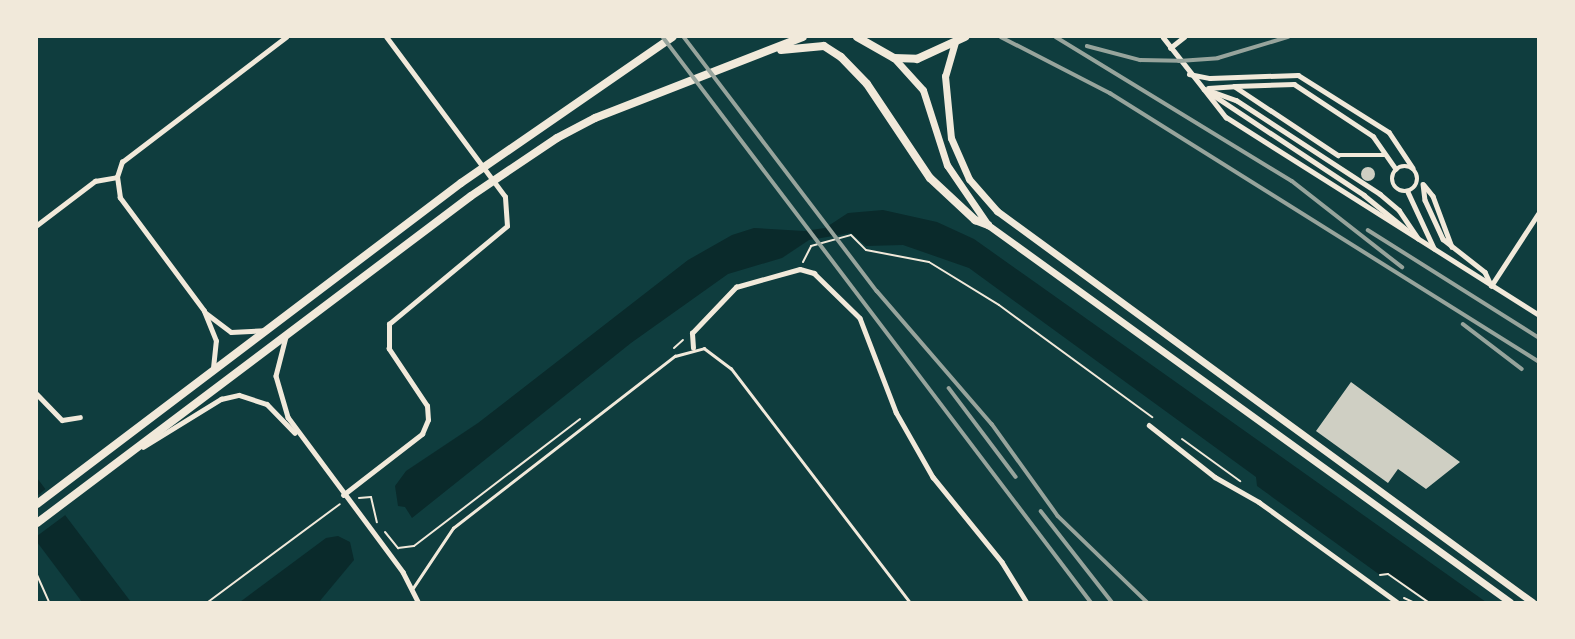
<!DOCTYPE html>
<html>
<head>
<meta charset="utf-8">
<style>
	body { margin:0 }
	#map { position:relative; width:1575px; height:639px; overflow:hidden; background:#0f3d3e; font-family:"Source Sans 3",sans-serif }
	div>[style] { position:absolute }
	.water>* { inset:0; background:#0a2a2b }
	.pier>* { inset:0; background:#0f3d3e }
	.building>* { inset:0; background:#cfcfc3 }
	.round { border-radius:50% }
	.path>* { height:2px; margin:-1px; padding:0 1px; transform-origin:1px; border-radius:1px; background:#f1e9da }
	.service>* { height:2.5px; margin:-1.25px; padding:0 1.25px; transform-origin:1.25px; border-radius:1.25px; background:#f1e9da }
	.minor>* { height:4.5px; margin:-2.25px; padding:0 2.25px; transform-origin:2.25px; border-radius:2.25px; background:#f1e9da }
	.minor>.ring { margin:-2.25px; padding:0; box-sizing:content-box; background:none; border:4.5px solid #f1e9da; border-radius:50% }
	.secondary>* { height:7px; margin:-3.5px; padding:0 3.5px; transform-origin:3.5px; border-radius:3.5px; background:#f1e9da }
	.primary>* { height:8px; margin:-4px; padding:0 4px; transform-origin:4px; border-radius:4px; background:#f1e9da }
	.rail>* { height:3.5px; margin:-1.75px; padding:0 1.75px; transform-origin:1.75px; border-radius:1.75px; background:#97a49c }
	span { translate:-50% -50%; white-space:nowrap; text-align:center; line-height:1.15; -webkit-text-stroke:5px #f1e9da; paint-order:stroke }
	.frame { position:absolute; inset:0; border:38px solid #f1e9da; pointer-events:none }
</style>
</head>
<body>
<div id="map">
	<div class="water">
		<i style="clip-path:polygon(883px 210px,937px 222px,974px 239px,1486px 602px,1428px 602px,1388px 574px,1380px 575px,1257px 486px,1256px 477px,969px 268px,903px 245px,866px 246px,851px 233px,809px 240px,782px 258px,728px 274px,631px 343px,412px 518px,405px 507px,398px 506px,395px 486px,406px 471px,478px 423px,688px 260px,732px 235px,754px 228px,804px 231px,825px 228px,848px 213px)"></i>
		<i style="clip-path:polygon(37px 478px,131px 602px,82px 602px,37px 542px)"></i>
		<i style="clip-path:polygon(338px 536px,350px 542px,354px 560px,319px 602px,240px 602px,326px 538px)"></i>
	</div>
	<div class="pier">
		<i style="clip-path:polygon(48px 487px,68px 513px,37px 536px,37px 496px)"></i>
	</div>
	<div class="building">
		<i class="round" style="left:1361px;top:167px;width:14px;height:14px"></i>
		<i style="clip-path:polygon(1351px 382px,1460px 462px,1426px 489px,1398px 469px,1388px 483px,1316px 431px)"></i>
	</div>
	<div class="path">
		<i style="left:803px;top:262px;width:18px;rotate:-63deg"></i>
		<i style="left:811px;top:246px;width:41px;rotate:-15.4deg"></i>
		<i style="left:851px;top:235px;width:21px;rotate:45deg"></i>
		<i style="left:866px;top:250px;width:64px;rotate:10.8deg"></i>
		<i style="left:929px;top:262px;width:82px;rotate:31.6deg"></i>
		<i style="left:999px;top:305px;width:190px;rotate:36.2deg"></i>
		<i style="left:674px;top:348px;width:12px;rotate:-42deg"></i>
		<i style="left:1182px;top:439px;width:72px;rotate:35.9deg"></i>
		<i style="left:359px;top:498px;width:12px;rotate:-5deg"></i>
		<i style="left:371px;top:497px;width:26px;rotate:77deg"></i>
		<i style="left:385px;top:532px;width:21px;rotate:51deg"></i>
		<i style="left:398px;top:548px;width:16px;rotate:-7deg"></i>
		<i style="left:414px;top:546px;width:209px;rotate:-37.4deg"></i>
		<i style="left:37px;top:575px;width:30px;rotate:66deg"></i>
		<i style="left:1380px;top:575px;width:8px;rotate:-7deg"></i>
		<i style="left:1388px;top:574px;width:49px;rotate:35deg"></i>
		<i style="left:1404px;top:598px;width:10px;rotate:24deg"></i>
		<i style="left:208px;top:602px;width:164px;rotate:-36.6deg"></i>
	</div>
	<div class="service">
		<i style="left:413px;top:588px;width:72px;rotate:-56.3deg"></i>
		<i style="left:453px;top:528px;width:281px;rotate:-37.8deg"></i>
		<i style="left:675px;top:356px;width:30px;rotate:-15deg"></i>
		<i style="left:704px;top:348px;width:34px;rotate:37deg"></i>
		<i style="left:731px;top:368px;width:295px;rotate:52.6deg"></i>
	</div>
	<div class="minor">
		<i style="left:1163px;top:37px;width:66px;rotate:51.7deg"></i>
		<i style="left:1204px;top:89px;width:192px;rotate:33.5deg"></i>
		<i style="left:1364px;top:195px;width:55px;rotate:39.1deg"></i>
		<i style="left:1170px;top:48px;width:18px;rotate:-38deg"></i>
		<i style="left:1189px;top:74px;width:21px;rotate:11deg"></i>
		<i style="left:1210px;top:78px;width:88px;rotate:-2deg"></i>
		<i style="left:1298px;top:75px;width:107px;rotate:32.1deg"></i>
		<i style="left:1389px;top:132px;width:43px;rotate:56.3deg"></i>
		<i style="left:1235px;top:86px;width:59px;rotate:-1.9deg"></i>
		<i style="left:1294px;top:84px;width:95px;rotate:33.4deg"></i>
		<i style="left:1373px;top:136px;width:40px;rotate:55.1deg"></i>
		<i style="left:1208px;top:88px;width:26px;rotate:-4deg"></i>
		<i style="left:1234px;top:86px;width:125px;rotate:33.6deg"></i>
		<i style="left:1338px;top:155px;width:47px"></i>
		<i style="left:1204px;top:89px;width:36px;rotate:52deg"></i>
		<i style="left:1226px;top:117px;width:369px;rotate:32.3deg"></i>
		<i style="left:1208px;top:90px;width:30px;rotate:20deg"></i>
		<i style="left:1236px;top:100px;width:172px;rotate:33.1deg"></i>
		<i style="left:1380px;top:194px;width:25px;rotate:40deg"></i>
		<i style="left:1399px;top:210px;width:34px;rotate:56deg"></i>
		<i class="ring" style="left:1392px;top:166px;width:21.5px;height:21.5px"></i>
		<i style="left:1423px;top:184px;width:16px;rotate:83deg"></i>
		<i style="left:1425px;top:200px;width:43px;rotate:65.2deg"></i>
		<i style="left:1443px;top:239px;width:53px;rotate:38.2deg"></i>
		<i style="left:1485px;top:272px;width:14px;rotate:65deg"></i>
		<i style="left:1424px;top:185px;width:14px;rotate:51deg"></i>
		<i style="left:1433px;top:196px;width:54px;rotate:69.6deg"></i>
		<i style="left:1408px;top:192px;width:62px;rotate:65.1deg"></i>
		<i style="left:37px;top:225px;width:73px;rotate:-37.2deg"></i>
		<i style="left:95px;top:181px;width:22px;rotate:-10deg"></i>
		<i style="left:1491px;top:286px;width:86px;rotate:-56.9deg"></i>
		<i style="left:206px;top:313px;width:31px;rotate:37deg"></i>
		<i style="left:231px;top:332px;width:33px;rotate:-3deg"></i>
		<i style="left:286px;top:337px;width:40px;rotate:104.4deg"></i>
		<i style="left:276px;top:376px;width:43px;rotate:73.7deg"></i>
		<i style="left:288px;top:417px;width:193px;rotate:53.4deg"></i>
		<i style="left:403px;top:572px;width:34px;rotate:63deg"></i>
		<i style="left:693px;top:348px;width:15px;rotate:-94deg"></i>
		<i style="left:692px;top:333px;width:64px;rotate:-46.3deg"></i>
		<i style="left:736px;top:287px;width:66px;rotate:-15.7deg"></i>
		<i style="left:800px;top:269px;width:15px;rotate:16deg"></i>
		<i style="left:814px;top:273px;width:64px;rotate:44.4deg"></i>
		<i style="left:860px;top:318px;width:101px;rotate:69deg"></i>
		<i style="left:896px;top:412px;width:75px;rotate:60.4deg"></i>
		<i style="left:933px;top:477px;width:109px;rotate:50.9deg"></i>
		<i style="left:1002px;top:562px;width:46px;rotate:58.4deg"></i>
		<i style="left:213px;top:368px;width:27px;rotate:-84deg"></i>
		<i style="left:216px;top:341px;width:32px;rotate:-112deg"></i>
		<i style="left:204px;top:311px;width:141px;rotate:-126.6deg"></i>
		<i style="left:120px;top:198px;width:21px;rotate:-98deg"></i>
		<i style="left:117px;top:177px;width:16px;rotate:-72deg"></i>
		<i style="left:122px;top:162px;width:206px;rotate:-37.3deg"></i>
		<i style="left:37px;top:394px;width:36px;rotate:46deg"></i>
		<i style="left:62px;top:420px;width:18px;rotate:-9deg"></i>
		<i style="left:1149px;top:425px;width:84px;rotate:38.2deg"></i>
		<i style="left:1215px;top:477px;width:51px;rotate:29.6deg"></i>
		<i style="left:1259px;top:502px;width:170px;rotate:35.9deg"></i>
		<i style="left:143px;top:447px;width:92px;rotate:-31.6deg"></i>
		<i style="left:221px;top:399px;width:18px;rotate:-13deg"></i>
		<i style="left:239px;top:395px;width:29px;rotate:18deg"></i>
		<i style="left:267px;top:404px;width:40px;rotate:46deg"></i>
		<i style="left:343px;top:495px;width:100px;rotate:-37.7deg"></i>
		<i style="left:422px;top:434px;width:15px;rotate:-67deg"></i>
		<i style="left:428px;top:420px;width:14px;rotate:-94deg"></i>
		<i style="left:427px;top:406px;width:69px;rotate:-123.7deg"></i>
		<i style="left:389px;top:349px;width:25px;rotate:-90deg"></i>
		<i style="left:389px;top:324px;width:153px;rotate:-39.7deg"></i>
		<i style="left:507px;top:226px;width:29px;rotate:-94deg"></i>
		<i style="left:505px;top:197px;width:199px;rotate:-126.6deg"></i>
	</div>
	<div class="secondary">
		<i style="left:955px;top:42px;width:35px;rotate:106deg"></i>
		<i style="left:945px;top:76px;width:62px;rotate:84.5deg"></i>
		<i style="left:951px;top:138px;width:45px;rotate:66.3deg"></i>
		<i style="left:969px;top:179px;width:43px;rotate:48.8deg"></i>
		<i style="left:997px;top:211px;width:663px;rotate:36.16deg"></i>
		<i style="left:894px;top:58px;width:43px;rotate:47.8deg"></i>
		<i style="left:923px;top:90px;width:79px;rotate:72.3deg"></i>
		<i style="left:947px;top:165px;width:73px;rotate:55.7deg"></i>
		<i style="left:988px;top:225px;width:644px;rotate:35.84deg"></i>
	</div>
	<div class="primary">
		<i style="left:857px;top:37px;width:43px;rotate:29.6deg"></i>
		<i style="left:894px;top:58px;width:23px;rotate:2deg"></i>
		<i style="left:917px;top:59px;width:53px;rotate:-24.6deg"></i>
		<i style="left:781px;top:50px;width:43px;rotate:-5.3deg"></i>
		<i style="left:824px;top:46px;width:20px;rotate:33deg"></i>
		<i style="left:841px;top:57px;width:37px;rotate:46deg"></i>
		<i style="left:867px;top:84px;width:113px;rotate:56.2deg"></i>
		<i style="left:930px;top:178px;width:62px;rotate:43deg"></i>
		<i style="left:975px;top:220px;width:14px;rotate:21deg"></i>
		<i style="left:37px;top:504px;width:532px;rotate:-37.13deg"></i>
		<i style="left:461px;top:183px;width:257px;rotate:-34.6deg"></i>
		<i style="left:37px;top:523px;width:543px;rotate:-37deg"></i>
		<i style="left:471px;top:196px;width:104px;rotate:-34deg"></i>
		<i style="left:557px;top:138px;width:43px;rotate:-27.8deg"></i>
		<i style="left:595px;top:118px;width:223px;rotate:-21.3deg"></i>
	</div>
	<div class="rail">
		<i style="left:663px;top:37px;width:709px;rotate:52.86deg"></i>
		<i style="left:684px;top:37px;width:319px;rotate:52.8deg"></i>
		<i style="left:877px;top:291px;width:176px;rotate:49.2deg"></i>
		<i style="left:992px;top:424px;width:113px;rotate:54.3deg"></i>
		<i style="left:1058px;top:516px;width:124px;rotate:44deg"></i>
		<i style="left:1001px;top:37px;width:123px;rotate:27.2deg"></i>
		<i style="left:1110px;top:93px;width:505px;rotate:32.05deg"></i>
		<i style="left:1056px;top:37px;width:276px;rotate:31.4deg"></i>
		<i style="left:1292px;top:181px;width:140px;rotate:38deg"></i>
		<i style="left:1087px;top:46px;width:55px;rotate:14.8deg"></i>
		<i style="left:1140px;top:60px;width:39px;rotate:1deg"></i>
		<i style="left:1179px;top:61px;width:39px;rotate:-4deg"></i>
		<i style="left:1218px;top:58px;width:73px;rotate:-16.7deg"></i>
		<i style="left:1368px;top:230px;width:201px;rotate:32.2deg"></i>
		<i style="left:1463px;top:324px;width:74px;rotate:37.3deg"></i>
		<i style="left:949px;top:388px;width:111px;rotate:53deg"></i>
		<i style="left:1041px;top:511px;width:115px;rotate:52deg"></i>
	</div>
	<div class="frame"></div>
</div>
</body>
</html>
